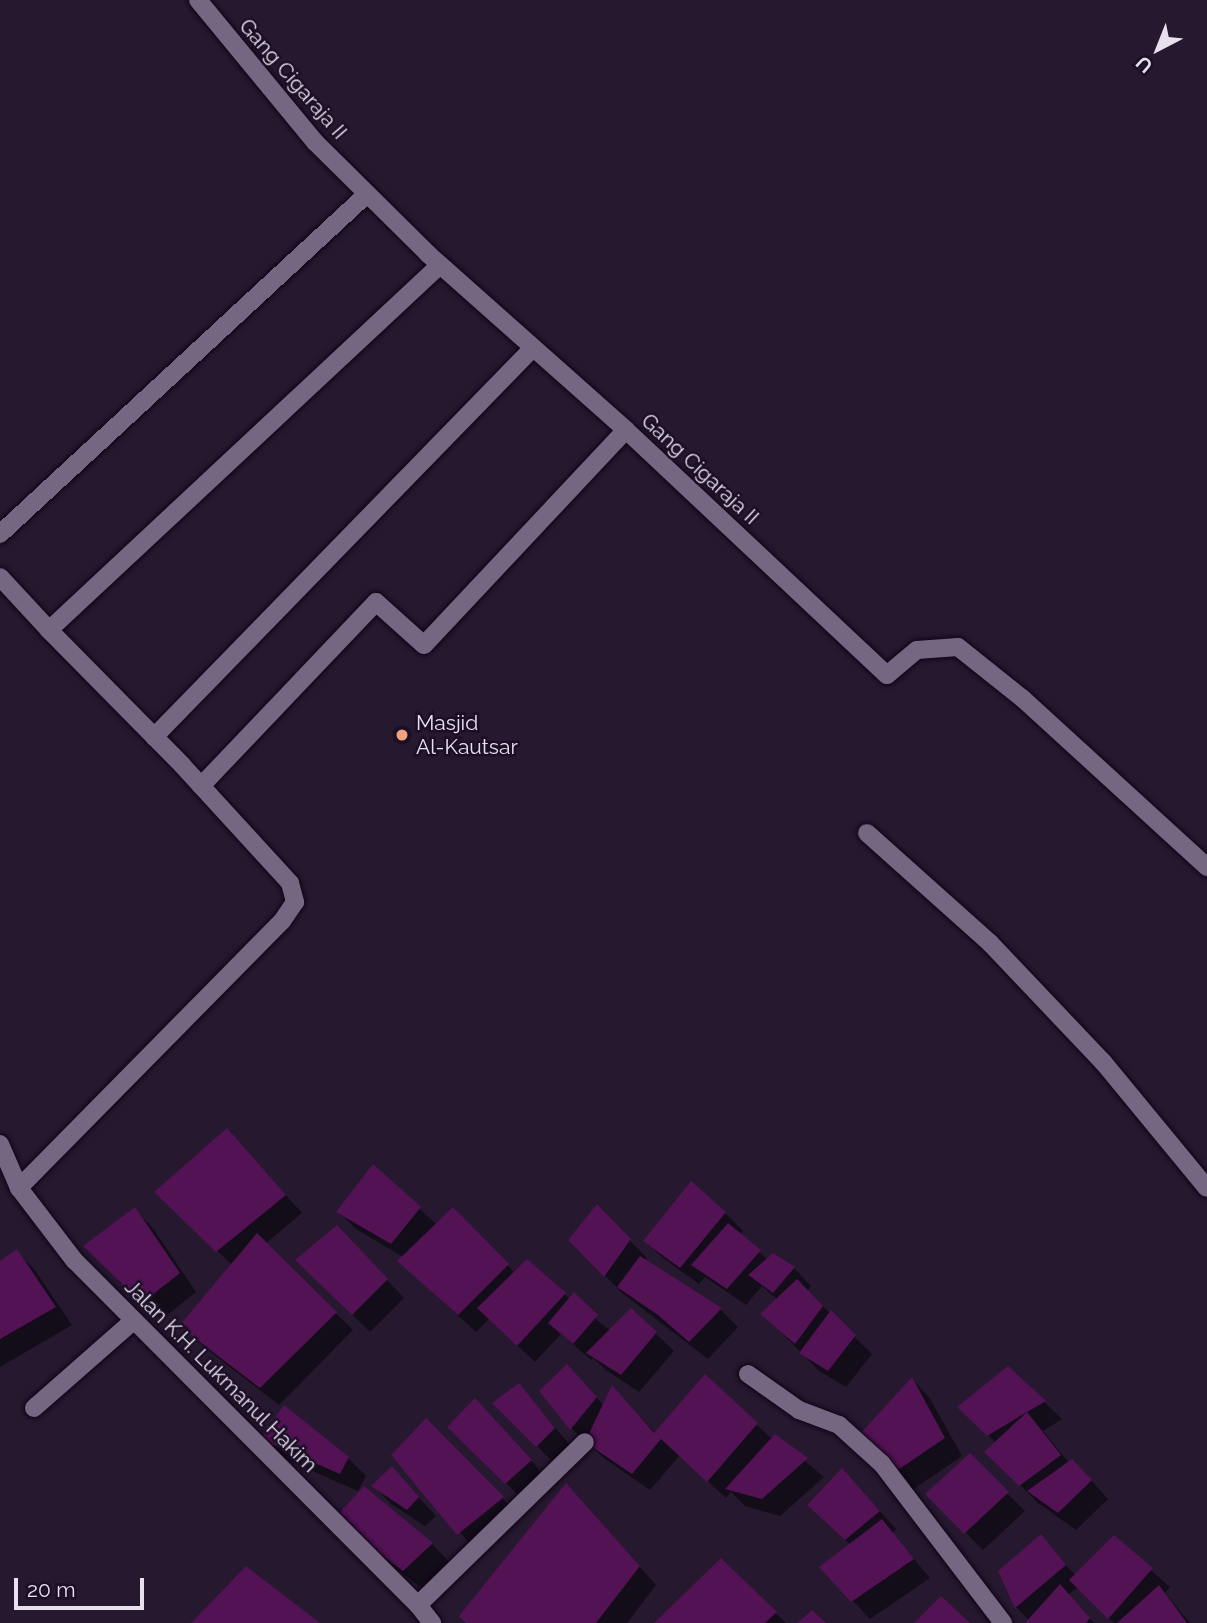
<!DOCTYPE html>
<html>
<head>
<meta charset="utf-8">
<style>
	body { margin:0 }
	#map { position:relative; width:1207px; height:1623px; overflow:hidden; background:#25182f; font-family:Raleway,sans-serif }
	div>[style] { position:absolute }
	.shadow>* { inset:0; background:#0007 }
	.building>* { inset:0; background:#531254 }
	.roads { filter:drop-shadow(0 0 2px #0e0416) drop-shadow(0 0 2px #0e0416) }
	.minor>* { height:18px; margin:-9px; padding:0 9px; transform-origin:9px; border-radius:9px; background:#756781 }
	.dots>* { width:19px; height:19px; translate:-50% -50%; box-sizing:border-box; border:4px solid #1b0f25; border-radius:50% }
	span { translate:-50% -50%; white-space:nowrap; text-align:center; line-height:1.15; -webkit-text-stroke:5px #1b0f25; paint-order:stroke }
	.street-label { font-size:21px; color:#e8e0ef }
	.poi-label { font-size:21px; color:#e8e0ef }
	.left { translate:0 -50%; text-align:left }
	.north { position:absolute; left:1123px; top:14px; width:70px; height:70px; -webkit-text-stroke:5px #1b0f25; paint-order:stroke; rotate:222deg; font-size:19px; font-weight:700; line-height:28px; text-align:center; color:#e8e0ef }
	.north::after { content:''; display:block; margin:auto; width:24px; height:32px; background:#e8e0ef; clip-path:polygon(50% 0,100% 100%,50% 72%,0 100%) }
	.scale { position:absolute; left:14px; top:1578px; width:130px; height:32px; box-sizing:border-box; border:4px solid #e8e0ef; border-top:0; padding-left:9px; font-size:21px; line-height:24px; white-space:nowrap; color:#e8e0ef; -webkit-text-stroke:5px #1b0f25; paint-order:stroke }
</style>
</head>
<body>
<div id="map">
	<div class="shadow">
		<i style="clip-path:polygon(227px 1131px,302px 1213px,265px 1244px,353px 1330px,279px 1405px,199px 1343px,182px 1326px,232px 1265px,174px 1209px)"></i>
		<i style="clip-path:polygon(374px 1167px,437px 1225px,453px 1210px,515px 1273px,564px 1294px,611px 1331px,631px 1310px,674px 1351px,639px 1392px,606px 1370px,593px 1358px,591px 1360px,561px 1334px,535px 1362px,489px 1319px,476px 1332px,417px 1278px,403px 1257px,356px 1229px,339px 1212px)"></i>
		<i style="clip-path:polygon(597px 1207px,647px 1258px,645px 1261px,720px 1309px,738px 1327px,708px 1359px,622px 1293px,571px 1240px)"></i>
		<i style="clip-path:polygon(134px 1209px,152px 1227px,196px 1292px,161px 1320px,86px 1246px)"></i>
		<i style="clip-path:polygon(725px 1213px,743px 1231px,739px 1235px,768px 1260px,794px 1268px,811px 1286px,807px 1291px,872px 1354px,846px 1387px,819px 1371px,780px 1331px,778px 1300px,762px 1286px,746px 1305px,705px 1277px,699px 1284px,663px 1258px,645px 1241px)"></i>
		<i style="clip-path:polygon(354px 1245px,404px 1298px,370px 1332px,297px 1260px)"></i>
		<i style="clip-path:polygon(16px 1251px,34px 1269px,72px 1325px,0 1367px,0 1264px)"></i>
		<i style="clip-path:polygon(1008px 1368px,1062px 1419px,1043px 1431px,1069px 1463px,1090px 1479px,1108px 1499px,1076px 1530px,1038px 1503px,987px 1452px,996px 1443px,960px 1407px)"></i>
		<i style="clip-path:polygon(705px 1377px,772px 1439px,775px 1436px,824px 1477px,780px 1516px,745px 1506px,731px 1492px,726px 1498px,680px 1455px,650px 1490px,605px 1459px,571px 1428px,585px 1384px,604px 1406px,613px 1388px,656px 1434px)"></i>
		<i style="clip-path:polygon(912px 1379px,929px 1397px,962px 1456px,911px 1491px,894px 1473px)"></i>
		<i style="clip-path:polygon(518px 1385px,571px 1446px,554px 1463px,495px 1403px)"></i>
		<i style="clip-path:polygon(492px 1418px,548px 1479px,524px 1501px,450px 1427px)"></i>
		<i style="clip-path:polygon(426px 1420px,520px 1516px,476px 1551px,394px 1455px)"></i>
		<i style="clip-path:polygon(263px 1439px,348px 1458px,366px 1476px,358px 1491px,280px 1457px)"></i>
		<i style="clip-path:polygon(970px 1456px,1025px 1511px,983px 1550px,927px 1494px)"></i>
		<i style="clip-path:polygon(392px 1468px,436px 1516px,425px 1526px,391px 1504px,374px 1486px)"></i>
		<i style="clip-path:polygon(859px 1488px,896px 1529px,892px 1533px,930px 1578px,870px 1619px,822px 1568px,851px 1545px,827px 1523px)"></i>
		<i style="clip-path:polygon(584px 1503px,656px 1585px,627px 1623px,468px 1623px)"></i>
		<i style="clip-path:polygon(1041px 1537px,1076px 1576px,1114px 1538px,1170px 1587px,1165px 1593px,1190px 1623px,1114px 1623px,1078px 1587px,1068px 1595px,1094px 1623px,1028px 1623px,1030px 1621px,1016px 1607px,1000px 1572px)"></i>
		<i style="clip-path:polygon(353px 1538px,432px 1544px,449px 1562px,422px 1588px)"></i>
		<i style="clip-path:polygon(721px 1560px,786px 1623px,657px 1623px)"></i>
	</div>
	<div class="building">
		<i style="clip-path:polygon(227px 1128px,286px 1195px,216px 1252px,154px 1192px)"></i>
		<i style="clip-path:polygon(373px 1164px,421px 1207px,391px 1244px,336px 1212px)"></i>
		<i style="clip-path:polygon(691px 1181px,726px 1212px,680px 1268px,643px 1241px)"></i>
		<i style="clip-path:polygon(597px 1204px,631px 1239px,604px 1277px,568px 1240px)"></i>
		<i style="clip-path:polygon(135px 1207px,180px 1273px,142px 1303px,83px 1246px)"></i>
		<i style="clip-path:polygon(453px 1207px,509px 1264px,458px 1315px,397px 1261px)"></i>
		<i style="clip-path:polygon(728px 1223px,761px 1250px,727px 1289px,691px 1265px)"></i>
		<i style="clip-path:polygon(337px 1225px,388px 1279px,352px 1315px,295px 1260px)"></i>
		<i style="clip-path:polygon(257px 1233px,337px 1312px,260px 1388px,179px 1326px)"></i>
		<i style="clip-path:polygon(17px 1249px,56px 1307px,0 1339px,0 1261px)"></i>
		<i style="clip-path:polygon(773px 1253px,795px 1267px,773px 1293px,748px 1275px)"></i>
		<i style="clip-path:polygon(640px 1256px,722px 1308px,689px 1342px,658px 1315px,617px 1287px)"></i>
		<i style="clip-path:polygon(527px 1259px,566px 1293px,517px 1346px,477px 1308px)"></i>
		<i style="clip-path:polygon(797px 1279px,823px 1306px,795px 1344px,760px 1314px)"></i>
		<i style="clip-path:polygon(574px 1292px,598px 1315px,573px 1344px,548px 1323px)"></i>
		<i style="clip-path:polygon(631px 1308px,657px 1332px,621px 1375px,586px 1353px)"></i>
		<i style="clip-path:polygon(831px 1310px,856px 1335px,828px 1371px,799px 1353px)"></i>
		<i style="clip-path:polygon(567px 1364px,597px 1397px,570px 1430px,539px 1391px)"></i>
		<i style="clip-path:polygon(1008px 1366px,1046px 1401px,1027px 1412px,1061px 1455px,1019px 1486px,984px 1452px,1027px 1412px,987px 1436px,957px 1407px)"></i>
		<i style="clip-path:polygon(705px 1374px,758px 1423px,707px 1482px,661px 1439px,632px 1474px,585px 1442px,612px 1385px,654px 1433px)"></i>
		<i style="clip-path:polygon(912px 1377px,945px 1438px,892px 1474px,859px 1435px)"></i>
		<i style="clip-path:polygon(519px 1383px,555px 1428px,536px 1447px,492px 1403px)"></i>
		<i style="clip-path:polygon(475px 1398px,532px 1460px,505px 1484px,447px 1427px)"></i>
		<i style="clip-path:polygon(284px 1405px,349px 1457px,340px 1474px,260px 1439px)"></i>
		<i style="clip-path:polygon(426px 1418px,504px 1497px,457px 1535px,391px 1455px)"></i>
		<i style="clip-path:polygon(775px 1434px,808px 1458px,762px 1499px,725px 1489px)"></i>
		<i style="clip-path:polygon(970px 1453px,1009px 1492px,964px 1534px,925px 1494px)"></i>
		<i style="clip-path:polygon(1072px 1459px,1092px 1480px,1058px 1513px,1027px 1491px)"></i>
		<i style="clip-path:polygon(392px 1466px,419px 1497px,407px 1510px,371px 1486px)"></i>
		<i style="clip-path:polygon(842px 1468px,880px 1511px,845px 1540px,807px 1505px)"></i>
		<i style="clip-path:polygon(566px 1483px,640px 1566px,596px 1623px,466px 1623px,459px 1616px)"></i>
		<i style="clip-path:polygon(364px 1486px,433px 1543px,403px 1571px,333px 1520px)"></i>
		<i style="clip-path:polygon(882px 1519px,914px 1559px,851px 1602px,819px 1567px)"></i>
		<i style="clip-path:polygon(1041px 1534px,1066px 1565px,1015px 1608px,998px 1571px)"></i>
		<i style="clip-path:polygon(1114px 1535px,1153px 1568px,1108px 1619px,1069px 1580px)"></i>
		<i style="clip-path:polygon(721px 1558px,777px 1612px,765px 1623px,654px 1623px)"></i>
		<i style="clip-path:polygon(246px 1566px,320px 1623px,191px 1623px)"></i>
		<i style="clip-path:polygon(1060px 1584px,1090px 1618px,1086px 1623px,1025px 1623px)"></i>
		<i style="clip-path:polygon(1159px 1585px,1187px 1623px,1117px 1623px)"></i>
		<i style="clip-path:polygon(941px 1596px,970px 1623px,914px 1623px)"></i>
		<i style="clip-path:polygon(812px 1610px,826px 1623px,797px 1623px)"></i>
	</div>
	<div class="roads">
		<div class="minor">
			<i style="left:198px;top:0;width:184px;rotate:50.5deg"></i>
			<i style="left:315px;top:142px;width:159px;rotate:44.7deg"></i>
			<i style="left:428px;top:254px;width:265px;rotate:41.6deg"></i>
			<i style="left:626px;top:430px;width:358px;rotate:43.2deg"></i>
			<i style="left:887px;top:675px;width:39px;rotate:-40deg"></i>
			<i style="left:917px;top:650px;width:41px;rotate:-4.2deg"></i>
			<i style="left:958px;top:647px;width:82px;rotate:38.6deg"></i>
			<i style="left:1022px;top:698px;width:251px;rotate:42.4deg"></i>
			<i style="left:0;top:534px;width:500px;rotate:-42.81deg"></i>
			<i style="left:0;top:577px;width:72px;rotate:47.2deg"></i>
			<i style="left:49px;top:630px;width:190px;rotate:45.4deg"></i>
			<i style="left:182px;top:765px;width:160px;rotate:47.5deg"></i>
			<i style="left:290px;top:883px;width:20px;rotate:75deg"></i>
			<i style="left:295px;top:902px;width:23px;rotate:124deg"></i>
			<i style="left:282px;top:921px;width:375px;rotate:134.6deg"></i>
			<i style="left:49px;top:630px;width:535px;rotate:-43.03deg"></i>
			<i style="left:154px;top:737px;width:543px;rotate:-45.75deg"></i>
			<i style="left:201px;top:786px;width:254px;rotate:-46.4deg"></i>
			<i style="left:376px;top:602px;width:64px;rotate:41.9deg"></i>
			<i style="left:424px;top:645px;width:295px;rotate:-46.8deg"></i>
			<i style="left:867px;top:833px;width:165px;rotate:41.8deg"></i>
			<i style="left:990px;top:943px;width:164px;rotate:46.5deg"></i>
			<i style="left:1103px;top:1062px;width:163px;rotate:50.5deg"></i>
			<i style="left:0;top:1144px;width:48px;rotate:66.6deg"></i>
			<i style="left:19px;top:1188px;width:91px;rotate:52.6deg"></i>
			<i style="left:74px;top:1260px;width:487px;rotate:45.1deg"></i>
			<i style="left:418px;top:1605px;width:23px;rotate:52deg"></i>
			<i style="left:748px;top:1374px;width:62px;rotate:35.2deg"></i>
			<i style="left:799px;top:1410px;width:43px;rotate:20.6deg"></i>
			<i style="left:839px;top:1425px;width:58px;rotate:42.2deg"></i>
			<i style="left:882px;top:1464px;width:200px;rotate:52.7deg"></i>
			<i style="left:34px;top:1408px;width:132px;rotate:-41.3deg"></i>
			<i style="left:418px;top:1605px;width:233px;rotate:-44.3deg"></i>
		</div>
	</div>
	<div class="dots">
		<i style="left:402px;top:735px;background:#f1a17d"></i>
	</div>
	<div class="street-label">
		<span style="left:293px;top:79px;rotate:49deg">Gang Cigaraja II</span>
		<span style="left:700px;top:469px;rotate:43deg">Gang Cigaraja II</span>
		<span style="left:221px;top:1376px;rotate:45deg">Jalan K.H. Lukmanul Hakim</span>
	</div>
	<div class="poi-label">
		<span class="left" style="left:416px;top:735px">Masjid<br>Al-Kautsar</span>
	</div>
	<div class="north">U</div>
	<div class="scale">20 m</div>
</div>
</body>
</html>
